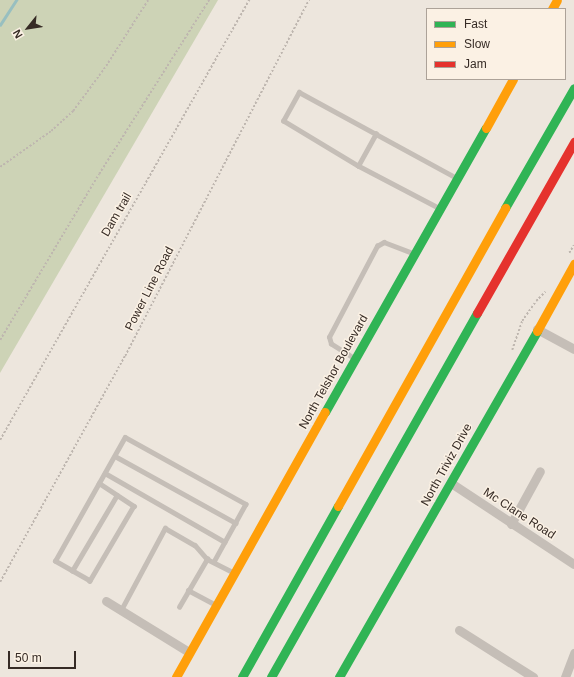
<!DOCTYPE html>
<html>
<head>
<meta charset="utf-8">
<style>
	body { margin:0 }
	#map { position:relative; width:574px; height:677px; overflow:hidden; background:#ede6dd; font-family:Helvetica,sans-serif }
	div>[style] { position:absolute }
	.green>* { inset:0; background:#cdd3b6 }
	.stream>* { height:2.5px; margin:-1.25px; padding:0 1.25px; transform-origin:1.25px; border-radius:1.25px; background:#98bfc0 }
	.path>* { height:1.5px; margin-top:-0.75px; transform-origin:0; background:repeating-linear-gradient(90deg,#beb6af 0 2px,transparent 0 4px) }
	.lane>* { height:4.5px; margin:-2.25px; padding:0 2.25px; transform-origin:2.25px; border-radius:2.25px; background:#c5beb7 }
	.street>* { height:9px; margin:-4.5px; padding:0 4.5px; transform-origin:4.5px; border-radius:4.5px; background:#c5beb7 }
	.fast>* { height:9px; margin:-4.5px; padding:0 4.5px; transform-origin:4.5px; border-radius:4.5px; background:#30b455 }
	.slow>* { height:9px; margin:-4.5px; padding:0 4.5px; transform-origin:4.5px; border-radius:4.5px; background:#ff9f0a }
	.jam>* { height:9px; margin:-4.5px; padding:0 4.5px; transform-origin:4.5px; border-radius:4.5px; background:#e5322d }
	span { translate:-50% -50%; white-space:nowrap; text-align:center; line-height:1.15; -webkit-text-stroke:3px #fbf1e4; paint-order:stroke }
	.street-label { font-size:12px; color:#362b25 }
	.legend { position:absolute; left:426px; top:8px; width:140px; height:72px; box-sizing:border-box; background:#fbf1e4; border:1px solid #aca298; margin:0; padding:5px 7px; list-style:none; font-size:12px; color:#362b25 }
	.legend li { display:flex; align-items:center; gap:8px; height:20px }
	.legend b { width:20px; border:1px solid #aca298 }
	.north { position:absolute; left:8px; top:8px; width:40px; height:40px; -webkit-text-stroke:3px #fbf1e4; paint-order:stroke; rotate:240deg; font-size:11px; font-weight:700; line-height:16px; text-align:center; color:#362b25 }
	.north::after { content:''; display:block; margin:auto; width:14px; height:18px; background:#362b25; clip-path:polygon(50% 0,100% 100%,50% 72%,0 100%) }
	.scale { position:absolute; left:8px; top:651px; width:68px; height:18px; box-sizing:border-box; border:2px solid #362b25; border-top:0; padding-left:5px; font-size:12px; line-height:14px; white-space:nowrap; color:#362b25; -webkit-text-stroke:3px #fbf1e4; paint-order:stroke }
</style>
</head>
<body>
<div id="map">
	<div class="green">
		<i style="clip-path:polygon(0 0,218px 0,0 373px)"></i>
	</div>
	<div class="stream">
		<i style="left:0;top:25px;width:30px;rotate:-57deg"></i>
	</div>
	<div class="path">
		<i style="left:0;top:167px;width:62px;rotate:-35.2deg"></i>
		<i style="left:51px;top:131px;width:30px;rotate:-42deg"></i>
		<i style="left:73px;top:111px;width:56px;rotate:-53.7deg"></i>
		<i style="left:106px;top:66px;width:78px;rotate:-57.5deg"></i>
		<i style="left:569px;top:253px;width:9px;rotate:-58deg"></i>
		<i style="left:0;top:340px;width:193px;rotate:-59.2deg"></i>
		<i style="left:99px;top:174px;width:206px;rotate:-57.7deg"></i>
		<i style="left:512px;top:350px;width:31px;rotate:-71deg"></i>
		<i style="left:522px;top:321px;width:24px;rotate:-55deg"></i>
		<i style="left:536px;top:301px;width:13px;rotate:-45deg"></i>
		<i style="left:0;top:440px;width:506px;rotate:-60.49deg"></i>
		<i style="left:0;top:582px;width:258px;rotate:-61.1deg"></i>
		<i style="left:125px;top:356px;width:401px;rotate:-62.7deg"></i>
	</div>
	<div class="lane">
		<i style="left:358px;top:166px;width:37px;rotate:-61deg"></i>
		<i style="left:438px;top:208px;width:90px;rotate:-152.3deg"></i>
		<i style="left:358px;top:166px;width:87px;rotate:-149deg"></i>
		<i style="left:283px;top:121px;width:33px;rotate:-61deg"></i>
		<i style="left:299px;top:92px;width:178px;rotate:28.6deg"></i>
		<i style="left:355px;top:359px;width:28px;rotate:-148deg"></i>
		<i style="left:331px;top:344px;width:7px;rotate:-106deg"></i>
		<i style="left:329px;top:337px;width:103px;rotate:-62.2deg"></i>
		<i style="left:377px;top:246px;width:8px;rotate:-30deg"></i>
		<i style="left:384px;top:242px;width:30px;rotate:21deg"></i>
		<i style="left:115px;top:456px;width:138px;rotate:29deg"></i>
		<i style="left:105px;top:473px;width:138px;rotate:29.9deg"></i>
		<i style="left:99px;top:483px;width:42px;rotate:33.3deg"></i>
		<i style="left:134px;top:506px;width:87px;rotate:120.4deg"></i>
		<i style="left:90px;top:581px;width:40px;rotate:-150.3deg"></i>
		<i style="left:55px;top:561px;width:142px;rotate:-60.6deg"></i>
		<i style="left:125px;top:437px;width:138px;rotate:29deg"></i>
		<i style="left:246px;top:504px;width:66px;rotate:118.9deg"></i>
		<i style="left:72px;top:571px;width:88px;rotate:-59.4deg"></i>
		<i style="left:188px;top:590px;width:32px;rotate:28deg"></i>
		<i style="left:179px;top:607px;width:56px;rotate:-59.7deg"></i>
		<i style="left:207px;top:559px;width:30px;rotate:27deg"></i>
		<i style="left:121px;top:610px;width:93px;rotate:-61.8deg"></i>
		<i style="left:165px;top:528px;width:34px;rotate:30deg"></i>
		<i style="left:195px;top:545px;width:18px;rotate:49deg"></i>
	</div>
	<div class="street">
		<i style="left:537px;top:329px;width:42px;rotate:28.4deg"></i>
		<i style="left:451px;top:483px;width:147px;rotate:33.4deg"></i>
		<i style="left:511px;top:524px;width:60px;rotate:-61.3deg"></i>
		<i style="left:106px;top:601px;width:97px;rotate:31.6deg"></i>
		<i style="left:459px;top:630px;width:88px;rotate:32.4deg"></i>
		<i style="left:565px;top:677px;width:26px;rotate:-69deg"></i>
	</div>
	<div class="fast">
		<i style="left:505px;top:208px;width:138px;rotate:-60.1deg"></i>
		<i style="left:325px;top:412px;width:326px;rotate:-60.5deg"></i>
		<i style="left:242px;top:677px;width:196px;rotate:-60.7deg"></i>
		<i style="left:271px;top:677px;width:418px;rotate:-60.5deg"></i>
		<i style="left:339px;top:677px;width:399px;rotate:-60.2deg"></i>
	</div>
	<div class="slow">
		<i style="left:552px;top:9px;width:10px;rotate:-61deg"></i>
		<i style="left:486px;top:128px;width:56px;rotate:-61.1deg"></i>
		<i style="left:537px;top:331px;width:77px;rotate:-61.1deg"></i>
		<i style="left:338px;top:506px;width:342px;rotate:-60.7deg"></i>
		<i style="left:176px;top:677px;width:304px;rotate:-60.7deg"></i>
	</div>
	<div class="jam">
		<i style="left:477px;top:313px;width:197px;rotate:-60.4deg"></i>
	</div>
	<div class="street-label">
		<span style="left:117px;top:215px;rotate:-60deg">Dam trail</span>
		<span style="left:150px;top:289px;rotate:-63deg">Power Line Road</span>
		<span style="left:334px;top:372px;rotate:-61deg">North Telshor Boulevard</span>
		<span style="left:447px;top:465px;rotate:-61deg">North Triviz Drive</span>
		<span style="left:519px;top:514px;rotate:33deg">Mc Clane Road</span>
	</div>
	<ul class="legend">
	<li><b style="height:5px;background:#30b455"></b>Fast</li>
	<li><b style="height:5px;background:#ff9f0a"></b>Slow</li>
	<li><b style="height:5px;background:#e5322d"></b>Jam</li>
	</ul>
	<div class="north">N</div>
	<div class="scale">50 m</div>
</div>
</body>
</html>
